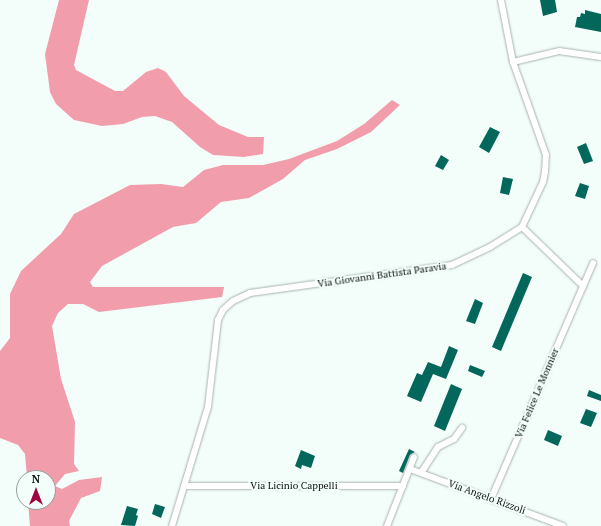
<!DOCTYPE html>
<html>
<head>
<meta charset="utf-8">
<style>
	body { margin:0 }
	#map { position:relative; width:601px; height:526px; overflow:hidden; background:#f3fefb; font-family:"PT Serif",serif }
	div>[style] { position:absolute }
	.forest>* { inset:0; background:#f29dab }
	.building>* { inset:0; background:#03675c }
	.roads { filter:drop-shadow(0 0 1px #a8b2b0) drop-shadow(0 0 1px #a8b2b0) }
	.minor>* { height:6px; margin:-3px; padding:0 3px; transform-origin:3px; border-radius:3px; background:#fff }
	span { translate:-50% -50%; white-space:nowrap; text-align:center; line-height:1.15; -webkit-text-stroke:4px #f3fefb; paint-order:stroke }
	.street-label { font-size:10px; color:#0c0f0f }
	.north { position:absolute; left:16px; top:470px; width:40px; height:40px; box-sizing:border-box; background:#f3fefb; border:1px solid #979e9d; border-radius:50%; rotate:0deg; font-size:11px; font-weight:700; line-height:16px; text-align:center; color:#0c0f0f }
	.north::after { content:''; display:block; margin:auto; width:14px; height:18px; background:#a00140; clip-path:polygon(50% 0,100% 100%,50% 72%,0 100%) }
</style>
</head>
<body>
<div id="map">
	<div class="forest">
		<i style="clip-path:polygon(59px 0,89px 0,74px 65px,76px 70px,115px 91px,123px 91px,146px 72px,158px 68px,166px 72px,184px 96px,219px 125px,248px 137px,264px 137px,263px 154px,244px 157px,213px 155px,200px 147px,172px 122px,155px 116px,142px 117px,123px 124px,102px 126px,74px 120px,56px 104px,50px 92px,45px 54px)"></i>
		<i style="clip-path:polygon(392px 100px,400px 105px,371px 132px,337px 149px,305px 160px,283px 179px,249px 198px,221px 202px,196px 223px,173px 227px,102px 266px,90px 282px,93px 287px,224px 287px,222px 297px,99px 312px,83px 304px,68px 304px,58px 313px,52px 326px,61px 379px,75px 422px,74px 464px,79px 471px,65px 474px,55px 486px,62px 489px,79px 480px,102px 477px,100px 491px,81px 498px,69px 521px,70px 526px,30px 526px,28px 502px,48px 502px,48px 478px,27px 478px,25px 454px,18px 445px,0 438px,0 351px,10px 338px,10px 294px,21px 271px,61px 234px,74px 214px,130px 185px,161px 184px,183px 187px,204px 170px,223px 165px,263px 165px,289px 159px,337px 141px,364px 124px)"></i>
	</div>
	<div class="building">
		<i style="clip-path:polygon(540px 0,555px 0,557px 12px,543px 16px)"></i>
		<i style="clip-path:polygon(585px 10px,601px 14px,601px 32px,575px 27px,577px 17px,580px 17px,581px 13px,585px 14px)"></i>
		<i style="clip-path:polygon(490px 127px,500px 132px,489px 153px,479px 147px)"></i>
		<i style="clip-path:polygon(586px 143px,593px 161px,584px 164px,577px 147px)"></i>
		<i style="clip-path:polygon(441px 155px,449px 160px,443px 170px,435px 166px)"></i>
		<i style="clip-path:polygon(503px 177px,513px 179px,509px 195px,500px 193px)"></i>
		<i style="clip-path:polygon(580px 183px,589px 186px,585px 199px,575px 196px)"></i>
		<i style="clip-path:polygon(523px 273px,532px 277px,501px 351px,492px 347px)"></i>
		<i style="clip-path:polygon(475px 299px,483px 303px,475px 324px,466px 321px)"></i>
		<i style="clip-path:polygon(449px 346px,458px 350px,446px 379px,433px 374px,421px 402px,407px 396px,417px 373px,422px 375px,428px 362px,441px 367px)"></i>
		<i style="clip-path:polygon(470px 365px,485px 371px,482px 377px,468px 371px)"></i>
		<i style="clip-path:polygon(451px 384px,462px 389px,445px 431px,434px 426px)"></i>
		<i style="clip-path:polygon(589px 390px,601px 395px,601px 401px,587px 396px)"></i>
		<i style="clip-path:polygon(586px 409px,597px 413px,591px 427px,580px 423px)"></i>
		<i style="clip-path:polygon(548px 430px,562px 436px,558px 446px,544px 440px)"></i>
		<i style="clip-path:polygon(409px 449px,415px 452px,410px 455px,403px 473px,399px 471px)"></i>
		<i style="clip-path:polygon(301px 450px,315px 456px,311px 468px,302px 465px,301px 469px,295px 466px)"></i>
		<i style="clip-path:polygon(155px 504px,165px 507px,161px 518px,152px 514px)"></i>
		<i style="clip-path:polygon(127px 506px,138px 509px,136px 515px,138px 516px,135px 526px,121px 525px)"></i>
	</div>
	<div class="roads">
		<div class="minor">
			<i style="left:513px;top:62px;width:47px;rotate:-13.4deg"></i>
			<i style="left:559px;top:51px;width:42px;rotate:8.1deg"></i>
			<i style="left:522px;top:227px;width:85px;rotate:44deg"></i>
			<i style="left:410px;top:469px;width:163px;rotate:20.4deg"></i>
			<i style="left:421px;top:473px;width:31px;rotate:-57deg"></i>
			<i style="left:438px;top:447px;width:18px;rotate:-27deg"></i>
			<i style="left:454px;top:439px;width:14px;rotate:-54deg"></i>
			<i style="left:184px;top:486px;width:219px"></i>
			<i style="left:491px;top:499px;width:257px;rotate:-66.6deg"></i>
			<i style="left:172px;top:526px;width:124px;rotate:-73.2deg"></i>
			<i style="left:208px;top:407px;width:88px;rotate:-83.4deg"></i>
			<i style="left:218px;top:320px;width:11px;rotate:-63deg"></i>
			<i style="left:223px;top:310px;width:13px;rotate:-42deg"></i>
			<i style="left:233px;top:301px;width:19px;rotate:-25deg"></i>
			<i style="left:250px;top:293px;width:204px;rotate:-7.9deg"></i>
			<i style="left:452px;top:265px;width:42px;rotate:-25.3deg"></i>
			<i style="left:490px;top:247px;width:38px;rotate:-32deg"></i>
			<i style="left:522px;top:227px;width:50px;rotate:-65deg"></i>
			<i style="left:543px;top:182px;width:10px;rotate:-79deg"></i>
			<i style="left:545px;top:172px;width:17px;rotate:-87deg"></i>
			<i style="left:546px;top:155px;width:99px;rotate:-109.5deg"></i>
			<i style="left:513px;top:62px;width:63px;rotate:-101deg"></i>
			<i style="left:387px;top:526px;width:74px;rotate:-68.6deg"></i>
		</div>
	</div>
	<div class="street-label">
		<span style="left:382px;top:275px;rotate:-8deg">Via Giovanni Battista Paravia</span>
		<span style="left:537px;top:393px;rotate:-67deg">Via Felice Le Monnier</span>
		<span style="left:294px;top:486px">Via Licinio Cappelli</span>
		<span style="left:487px;top:497px;rotate:20deg">Via Angelo Rizzoli</span>
	</div>
	<div class="north">N</div>
</div>
</body>
</html>
